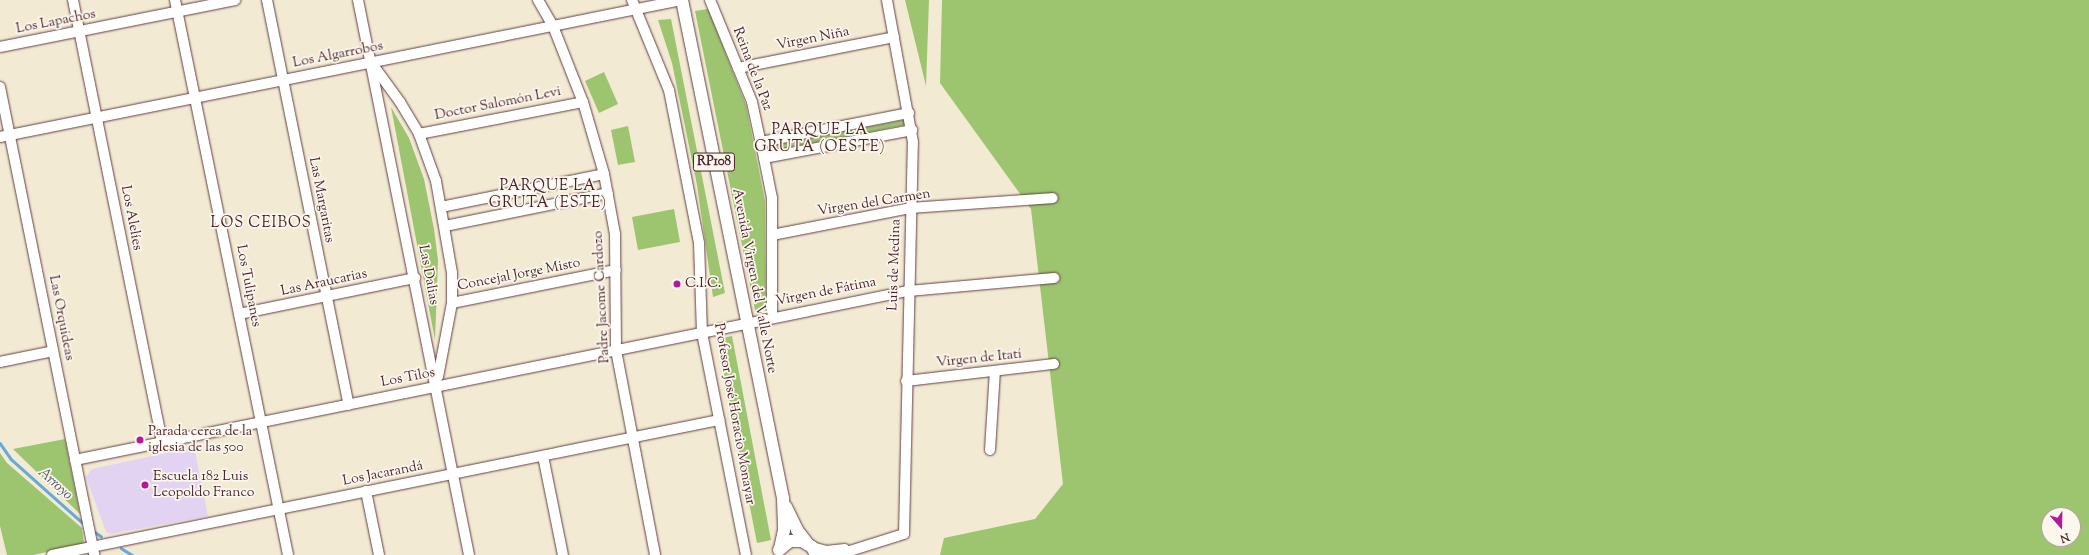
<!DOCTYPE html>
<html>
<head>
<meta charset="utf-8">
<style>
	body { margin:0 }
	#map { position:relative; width:2089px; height:555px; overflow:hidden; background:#f3ead3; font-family:"Sorts Mill Goudy",serif }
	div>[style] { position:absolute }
	.built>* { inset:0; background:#e3d3f3 }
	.green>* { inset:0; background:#9dc46f }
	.stream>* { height:2.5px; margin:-1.25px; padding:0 1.25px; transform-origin:1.25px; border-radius:1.25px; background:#62abda }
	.roads { filter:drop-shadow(0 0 1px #633d44) drop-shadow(0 0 1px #633d44) }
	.minor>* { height:10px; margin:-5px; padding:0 5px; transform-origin:5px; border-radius:5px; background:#fff }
	.major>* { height:12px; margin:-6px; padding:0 6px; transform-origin:6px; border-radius:6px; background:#fff }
	.dots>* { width:11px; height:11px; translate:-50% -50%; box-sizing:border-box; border:2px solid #fbf7ec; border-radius:50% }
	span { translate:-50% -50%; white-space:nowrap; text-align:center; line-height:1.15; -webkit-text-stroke:3.5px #fbf7ec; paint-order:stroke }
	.shield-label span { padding:1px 3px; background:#fbf7ec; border:1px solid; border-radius:3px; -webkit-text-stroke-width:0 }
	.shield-label { font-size:13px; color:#4a1f2b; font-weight:700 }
	.street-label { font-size:14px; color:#4a1f2b }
	.poi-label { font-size:14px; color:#4a1f2b }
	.left { translate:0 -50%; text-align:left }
	.neighbourhood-label { font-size:15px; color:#4a1f2b; letter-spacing:1px }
	.water-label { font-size:15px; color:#545771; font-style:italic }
	.north { position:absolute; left:2041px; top:507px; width:40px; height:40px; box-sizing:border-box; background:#fbf7ec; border:1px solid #b4a19f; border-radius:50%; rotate:160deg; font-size:11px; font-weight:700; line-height:16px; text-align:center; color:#4a1f2b }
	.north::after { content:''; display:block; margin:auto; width:14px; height:18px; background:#b5179e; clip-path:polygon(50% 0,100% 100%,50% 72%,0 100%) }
</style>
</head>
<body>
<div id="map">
	<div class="built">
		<i style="clip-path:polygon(194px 447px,208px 516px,111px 534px,106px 532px,86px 477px,92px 469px)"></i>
	</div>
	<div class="green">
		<i style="clip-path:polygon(905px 0,929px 0,926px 86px)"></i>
		<i style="clip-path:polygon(evenodd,942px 0,2089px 0,2089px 555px,940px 555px,944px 538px,1035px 519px,1063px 484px,1031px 209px,940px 83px,942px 0,2049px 515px,2073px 515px,2073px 539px,2049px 539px,2049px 515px)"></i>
		<i style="clip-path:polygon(708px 9px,746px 105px,765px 201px,766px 308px,755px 310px,695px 11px)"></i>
		<i style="clip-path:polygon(671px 19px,725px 293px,713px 297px,697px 185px,672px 63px,658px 20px)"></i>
		<i style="clip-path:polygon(604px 72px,618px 104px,599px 113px,585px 81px)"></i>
		<i style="clip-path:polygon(391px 107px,409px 138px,424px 179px,434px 229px,438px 260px,435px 340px)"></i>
		<i style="clip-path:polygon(904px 120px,905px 125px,770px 151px,769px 146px)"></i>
		<i style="clip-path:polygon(628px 126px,635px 162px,618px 165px,611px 130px)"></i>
		<i style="clip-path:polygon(674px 209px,680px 242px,638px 250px,632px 217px)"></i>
		<i style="clip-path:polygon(732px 336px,771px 540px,757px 543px,717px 339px)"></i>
		<i style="clip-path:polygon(65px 439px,80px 514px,13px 449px)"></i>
		<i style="clip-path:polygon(0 453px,7px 463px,82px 528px,84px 544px,33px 555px,7px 555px,0 526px)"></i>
	</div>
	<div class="stream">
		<i style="left:0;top:443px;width:19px;rotate:55deg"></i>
		<i style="left:11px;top:459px;width:98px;rotate:41.7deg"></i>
		<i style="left:92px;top:530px;width:11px;rotate:34deg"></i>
		<i style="left:121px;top:548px;width:13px;rotate:32deg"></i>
	</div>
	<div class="roads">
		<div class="minor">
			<i style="left:73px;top:0;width:451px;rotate:78.6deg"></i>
			<i style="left:175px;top:0;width:566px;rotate:78.49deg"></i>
			<i style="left:267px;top:0;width:413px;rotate:78.6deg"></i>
			<i style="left:358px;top:0;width:566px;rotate:78.69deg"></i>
			<i style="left:538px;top:0;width:30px;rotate:60deg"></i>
			<i style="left:553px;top:26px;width:82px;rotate:68.5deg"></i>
			<i style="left:583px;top:102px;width:75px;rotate:73.7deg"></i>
			<i style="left:604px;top:174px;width:61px;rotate:79.6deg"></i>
			<i style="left:615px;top:234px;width:116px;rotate:89.5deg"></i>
			<i style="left:616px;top:350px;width:209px;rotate:79.2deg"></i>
			<i style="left:632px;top:0;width:97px;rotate:67.7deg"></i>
			<i style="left:669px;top:90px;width:156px;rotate:78.9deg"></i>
			<i style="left:699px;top:243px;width:90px;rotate:88.1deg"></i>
			<i style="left:702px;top:333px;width:226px;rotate:78.8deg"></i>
			<i style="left:710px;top:0;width:110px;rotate:67.6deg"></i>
			<i style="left:752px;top:102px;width:57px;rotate:77.9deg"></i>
			<i style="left:764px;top:158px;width:41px;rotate:78.7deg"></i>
			<i style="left:772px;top:198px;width:119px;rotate:90deg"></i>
			<i style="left:0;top:47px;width:240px;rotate:-11.3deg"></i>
			<i style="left:373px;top:65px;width:46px;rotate:53.9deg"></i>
			<i style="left:400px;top:102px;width:37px;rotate:59deg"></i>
			<i style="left:419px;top:134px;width:50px;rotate:70.1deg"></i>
			<i style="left:436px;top:181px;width:93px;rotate:80.1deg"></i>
			<i style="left:452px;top:273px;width:30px;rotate:90deg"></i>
			<i style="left:452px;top:303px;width:75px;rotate:100.7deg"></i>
			<i style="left:738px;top:68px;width:159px;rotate:-11.2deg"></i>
			<i style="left:0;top:87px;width:477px;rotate:78.6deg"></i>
			<i style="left:419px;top:134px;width:167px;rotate:-11deg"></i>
			<i style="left:0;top:137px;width:696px;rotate:-11.36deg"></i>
			<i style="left:761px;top:142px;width:151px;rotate:-11.1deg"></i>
			<i style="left:764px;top:158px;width:151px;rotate:-10.7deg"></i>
			<i style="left:441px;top:207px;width:166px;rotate:-11.4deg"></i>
			<i style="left:445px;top:226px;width:166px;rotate:-11.4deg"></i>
			<i style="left:772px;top:235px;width:142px;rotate:-11deg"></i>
			<i style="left:911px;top:208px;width:142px;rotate:-4deg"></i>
			<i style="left:452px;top:303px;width:167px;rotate:-11.4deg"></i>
			<i style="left:239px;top:314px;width:180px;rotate:-11.6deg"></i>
			<i style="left:0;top:362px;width:54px;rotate:-11.7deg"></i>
			<i style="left:906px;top:381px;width:149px;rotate:-6.6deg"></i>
			<i style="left:990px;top:450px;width:79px;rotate:-86.4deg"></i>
			<i style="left:543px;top:456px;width:101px;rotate:78.6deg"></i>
			<i style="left:75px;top:460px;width:850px;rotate:-11.47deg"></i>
			<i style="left:908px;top:291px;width:147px;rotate:-5.1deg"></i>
			<i style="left:366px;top:491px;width:65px;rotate:78.5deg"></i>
			<i style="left:812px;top:547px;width:15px;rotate:16deg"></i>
			<i style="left:826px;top:551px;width:19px;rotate:-6deg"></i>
			<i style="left:52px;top:555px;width:681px;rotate:-11.44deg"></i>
			<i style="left:837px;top:555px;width:70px;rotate:-17.4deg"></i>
			<i style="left:904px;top:534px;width:392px;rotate:-88.7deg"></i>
			<i style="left:913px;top:142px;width:144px;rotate:-100.4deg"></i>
		</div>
		<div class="major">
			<i style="left:682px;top:0;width:508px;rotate:78.54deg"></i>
			<i style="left:783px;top:498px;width:32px;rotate:88deg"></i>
			<i style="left:784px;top:530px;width:19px;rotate:102deg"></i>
			<i style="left:786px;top:507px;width:25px;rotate:64deg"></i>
			<i style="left:797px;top:530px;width:18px;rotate:52deg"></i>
			<i style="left:779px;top:550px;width:14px;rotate:-39deg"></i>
			<i style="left:790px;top:541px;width:12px"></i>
			<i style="left:802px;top:541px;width:12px;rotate:31deg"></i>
			<i style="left:812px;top:547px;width:9px;rotate:63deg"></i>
		</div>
	</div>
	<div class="dots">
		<i style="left:677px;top:284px;background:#b5179e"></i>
		<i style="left:140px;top:440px;background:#b5179e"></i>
		<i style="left:145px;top:485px;background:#b5179e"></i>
	</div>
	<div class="shield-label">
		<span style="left:714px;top:162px">RP108</span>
	</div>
	<div class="street-label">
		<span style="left:56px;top:22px;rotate:-11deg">Los Lapachos</span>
		<span style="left:813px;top:39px;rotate:-11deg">Virgen Niña</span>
		<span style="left:338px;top:55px;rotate:-11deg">Los Algarrobos</span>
		<span style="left:752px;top:69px;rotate:69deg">Reina de la Paz</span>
		<span style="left:498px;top:104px;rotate:-11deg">Doctor Salomón Levi</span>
		<span style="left:321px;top:200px;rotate:79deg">Las Margaritas</span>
		<span style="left:874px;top:203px;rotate:-9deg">Virgen del Carmen</span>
		<span style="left:131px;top:218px;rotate:79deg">Los Alelíes</span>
		<span style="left:895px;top:265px;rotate:-88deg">Luis de Medina</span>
		<span style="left:428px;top:275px;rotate:79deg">Las Dalias</span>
		<span style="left:519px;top:275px;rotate:-11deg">Concejal Jorge Misto</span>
		<span style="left:754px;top:281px;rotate:79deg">Avenida Virgen del Valle Norte</span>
		<span style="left:324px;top:283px;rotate:-12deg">Las Araucarias</span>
		<span style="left:248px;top:286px;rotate:79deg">Los Tulipanes</span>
		<span style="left:826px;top:292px;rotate:-11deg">Virgen de Fátima</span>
		<span style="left:602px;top:297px;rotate:-93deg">Padre Jacome Cardozo</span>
		<span style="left:61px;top:318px;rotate:79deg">Las Orquídeas</span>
		<span style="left:979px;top:359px;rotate:-6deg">Virgen de Itatí</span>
		<span style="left:408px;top:378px;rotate:-11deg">Los Tilos</span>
		<span style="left:734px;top:414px;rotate:80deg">Profesor José Horacio Monayar</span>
		<span style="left:383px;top:474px;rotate:-11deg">Los Jacarandá</span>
	</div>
	<div class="poi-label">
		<span class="left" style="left:685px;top:284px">C.I.C.</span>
		<span class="left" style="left:148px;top:440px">Parada cerca de la<br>iglesia de las 500</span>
		<span class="left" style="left:153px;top:485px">Escuela 182 Luis<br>Leopoldo Franco</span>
	</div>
	<div class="neighbourhood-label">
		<span style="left:820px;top:139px">PARQUE LA<br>GRUTA (OESTE)</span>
		<span style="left:548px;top:195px">PARQUE LA<br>GRUTA (ESTE)</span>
		<span style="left:261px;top:224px">LOS CEIBOS</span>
	</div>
	<div class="water-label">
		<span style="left:55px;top:484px;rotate:42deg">Arroyo</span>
	</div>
	<div class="north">N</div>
</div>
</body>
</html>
